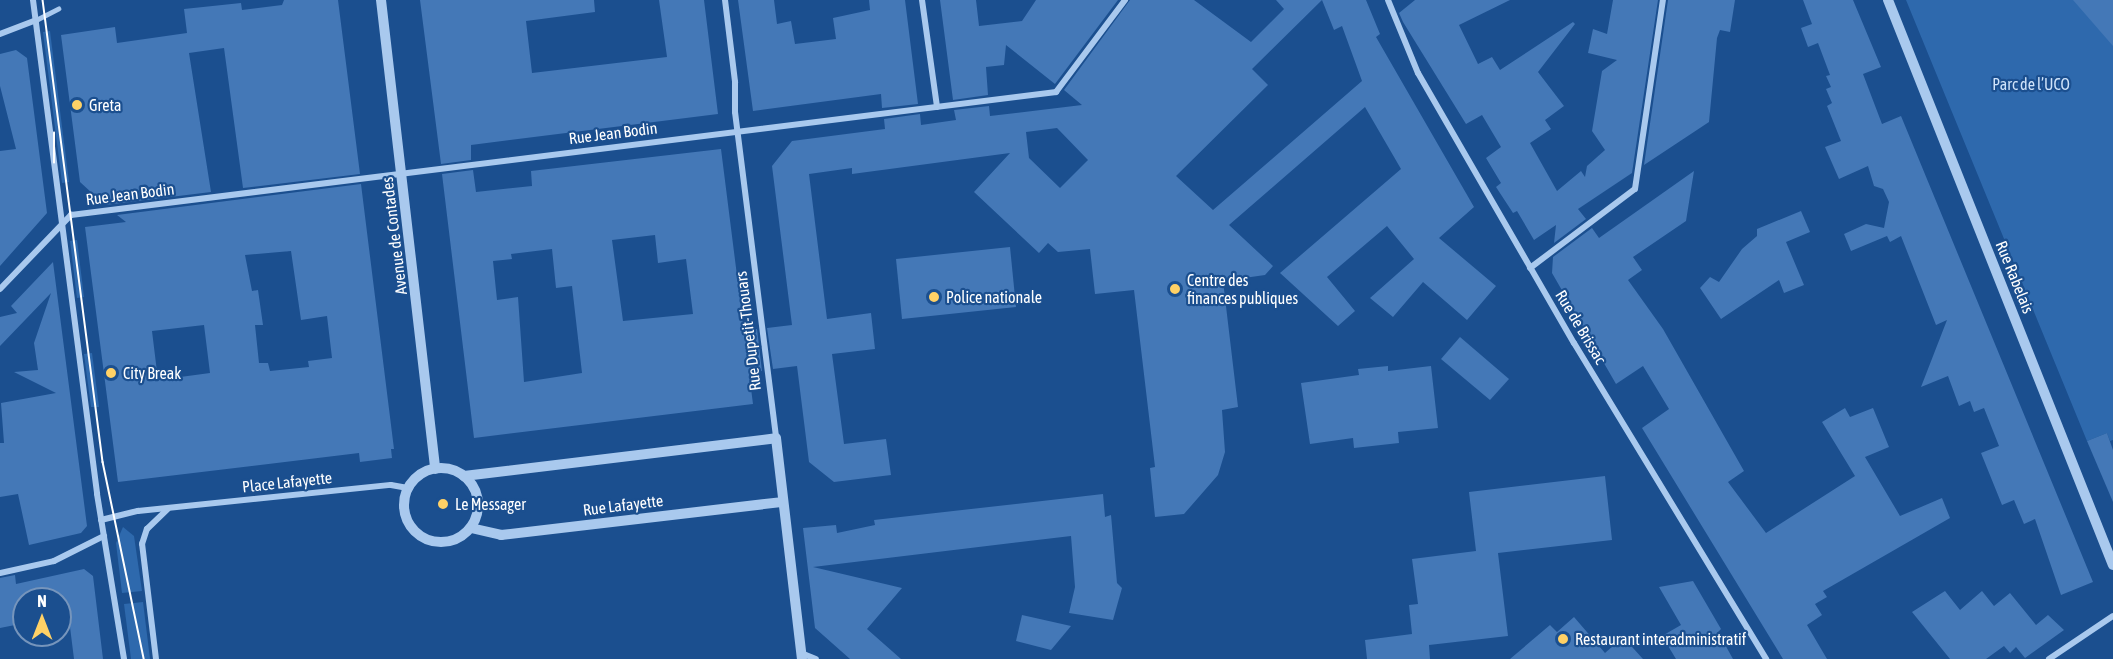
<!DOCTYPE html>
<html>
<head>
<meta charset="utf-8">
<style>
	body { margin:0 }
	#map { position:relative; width:2113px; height:659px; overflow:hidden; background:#1b4f8f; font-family:"Asap Condensed",sans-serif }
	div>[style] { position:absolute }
	.green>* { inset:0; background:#2e69ad }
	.building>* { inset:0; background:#4478b7 }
	.service>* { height:4.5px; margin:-2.25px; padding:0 2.25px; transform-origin:2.25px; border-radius:2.25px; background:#a9c9ee }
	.minor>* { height:6px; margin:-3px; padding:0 3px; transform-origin:3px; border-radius:3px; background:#a9c9ee }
	.tertiary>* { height:10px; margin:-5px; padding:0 5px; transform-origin:5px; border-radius:5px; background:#a9c9ee }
	.tertiary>.ring { margin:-5px; padding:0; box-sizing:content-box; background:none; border:10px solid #a9c9ee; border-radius:50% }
	.tram>* { height:1.5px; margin:-0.75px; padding:0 0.75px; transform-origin:0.75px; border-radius:0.75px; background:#fff }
	.dots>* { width:16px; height:16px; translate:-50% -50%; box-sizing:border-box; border:3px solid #1b4f8f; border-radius:50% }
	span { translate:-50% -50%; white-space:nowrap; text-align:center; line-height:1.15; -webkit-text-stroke:4.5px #1b4f8f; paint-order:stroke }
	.park-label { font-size:16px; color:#cfe3fa }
	.poi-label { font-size:16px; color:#fff }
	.left { translate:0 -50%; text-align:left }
	.street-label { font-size:16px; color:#fff }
	.north { position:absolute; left:12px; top:587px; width:60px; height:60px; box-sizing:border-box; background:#1b4f8f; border:2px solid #7695bc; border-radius:50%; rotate:0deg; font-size:16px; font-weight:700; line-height:24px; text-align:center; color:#fff }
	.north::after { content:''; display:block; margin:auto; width:21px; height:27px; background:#ffd166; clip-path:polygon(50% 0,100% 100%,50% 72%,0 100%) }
</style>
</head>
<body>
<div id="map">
	<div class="green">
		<i style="clip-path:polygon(1906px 0,2113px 0,2113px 440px,2110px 441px,2107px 433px,2087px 441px)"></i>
		<i style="clip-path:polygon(50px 31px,69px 182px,62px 183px,43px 32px)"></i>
		<i style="clip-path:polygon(77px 240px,84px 297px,77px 298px,70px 241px)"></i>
		<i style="clip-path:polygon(92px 353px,99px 407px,91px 407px,84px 354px)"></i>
		<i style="clip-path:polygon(123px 527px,134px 536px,142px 591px,122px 593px,116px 543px)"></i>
		<i style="clip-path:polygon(143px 602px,150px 659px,131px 659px,124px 604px)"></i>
	</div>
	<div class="building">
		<i style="clip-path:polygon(284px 0,338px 0,360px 174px,243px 188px,224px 48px,189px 53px,211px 192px,105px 205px,80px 182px,61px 35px,115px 27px,117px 43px,187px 33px,184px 9px,241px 3px,242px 10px,282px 5px)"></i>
		<i style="clip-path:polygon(420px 0,594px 0,595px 12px,526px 21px,532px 73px,667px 57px,659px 0,704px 0,718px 114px,471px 145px,471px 160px,441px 164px)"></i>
		<i style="clip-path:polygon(738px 0,774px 0,777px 24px,791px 21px,795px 44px,836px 39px,833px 18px,870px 10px,869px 0,905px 0,918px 104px,882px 108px,881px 94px,753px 111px)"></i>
		<i style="clip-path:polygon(940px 0,976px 0,979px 26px,1022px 21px,1036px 0,1118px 0,1055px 84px,1006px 45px,1004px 65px,986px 67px,988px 95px,953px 100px)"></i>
		<i style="clip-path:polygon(evenodd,1130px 0,1194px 0,1251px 42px,1284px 9px,1276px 0,1322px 0,1252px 69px,1268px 85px,1176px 176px,1213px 210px,1362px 81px,1342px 26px,1334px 30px,1322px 0,1366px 0,1380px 34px,1376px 37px,1474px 207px,1439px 238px,1496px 286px,1467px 320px,1423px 282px,1393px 317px,1370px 298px,1414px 259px,1387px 226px,1327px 277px,1355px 311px,1338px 326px,1280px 273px,1401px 169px,1365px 107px,1229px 225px,1273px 266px,1265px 275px,1223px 281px,1238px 407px,1222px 410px,1225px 452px,1218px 475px,1184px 514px,1155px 517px,1150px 468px,1155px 467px,1134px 290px,1095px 294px,1090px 249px,1058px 252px,1048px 243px,1039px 253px,974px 192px,1010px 153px,852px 174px,852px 168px,809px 174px,827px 319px,871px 313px,875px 349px,832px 354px,844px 444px,886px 439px,891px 475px,834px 482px,809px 462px,797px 366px,773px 369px,767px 328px,792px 325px,772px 166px,792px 141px,885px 129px,884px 119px,920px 114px,921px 125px,956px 120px,954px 110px,989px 106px,990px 116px,1082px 105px,1064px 90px,1130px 0,1057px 128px,1088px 160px,1060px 188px,1029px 158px,1026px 132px,1057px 128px)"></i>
		<i style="clip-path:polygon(1415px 0,1510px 0,1459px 25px,1478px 64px,1492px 57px,1500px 70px,1573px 22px,1575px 24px,1538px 72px,1564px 106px,1545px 120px,1551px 129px,1530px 143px,1557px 191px,1581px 171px,1585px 177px,1587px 166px,1605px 150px,1592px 131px,1602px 71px,1617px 60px,1588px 53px,1593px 29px,1607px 34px,1613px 0,1658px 0,1632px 173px,1578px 209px,1586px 219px,1554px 243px,1556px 225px,1534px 240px,1517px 211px,1513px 213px,1496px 187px,1501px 183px,1486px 158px,1501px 147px,1482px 115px,1466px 124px,1403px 22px,1399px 13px)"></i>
		<i style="clip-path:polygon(1668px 0,1735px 0,1730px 32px,1720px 30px,1717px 38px,1709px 122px,1644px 165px)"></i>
		<i style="clip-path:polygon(1803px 0,1853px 0,1881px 67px,1863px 74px,1882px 124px,1901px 116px,2093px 582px,2061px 595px,2035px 519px,2024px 524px,2014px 500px,2002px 505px,1981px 453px,1999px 446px,1984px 408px,1974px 412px,1970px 401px,1959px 406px,1948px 376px,1921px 387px,1947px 320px,1936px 325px,1901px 236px,1890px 242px,1887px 236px,1851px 251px,1844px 234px,1866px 224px,1884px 228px,1889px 202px,1883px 189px,1874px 186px,1868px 166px,1839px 179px,1825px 147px,1841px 141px,1827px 106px,1832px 103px,1826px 89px,1831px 87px,1826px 76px,1830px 75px,1818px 43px,1808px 47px,1801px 28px,1812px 24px)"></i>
		<i style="clip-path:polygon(2073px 0,2113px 0,2113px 46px)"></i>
		<i style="clip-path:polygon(16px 50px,27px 58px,47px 213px,0 266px,0 151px,16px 149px,0 86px,0 54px)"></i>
		<i style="clip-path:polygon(evenodd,721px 149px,744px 331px,757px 329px,762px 371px,749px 373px,753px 404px,474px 438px,442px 174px,473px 170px,476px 192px,532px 186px,531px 171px,721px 149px,655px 235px,658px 263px,686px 259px,693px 314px,623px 321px,612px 240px,655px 235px,721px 149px,552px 249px,556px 288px,572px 286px,582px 373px,524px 382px,518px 297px,497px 300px,493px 261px,512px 259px,511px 254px,552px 249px)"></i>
		<i style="clip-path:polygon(1694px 171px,1686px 221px,1633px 257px,1642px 270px,1628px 280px,1663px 329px,1744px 471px,1728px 482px,1766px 533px,1855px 476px,1822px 422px,1845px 408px,1850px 417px,1873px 408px,1889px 447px,1865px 457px,1900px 516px,1942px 498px,1950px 518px,1823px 591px,1827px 597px,1815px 604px,1822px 615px,1807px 625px,1827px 659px,1783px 659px,1642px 428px,1669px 409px,1643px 366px,1616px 384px,1552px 273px,1553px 257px,1592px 228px,1599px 238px)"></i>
		<i style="clip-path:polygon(evenodd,361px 184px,394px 449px,391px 449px,392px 458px,360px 462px,359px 453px,118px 482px,85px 227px,126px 222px,117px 215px,361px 184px,291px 251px,301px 320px,327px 316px,332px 358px,308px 361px,309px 367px,270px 371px,268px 363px,259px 363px,255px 325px,263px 325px,258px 290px,252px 291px,245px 255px,291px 251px,361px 184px,204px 325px,210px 373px,158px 380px,152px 331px,204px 325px)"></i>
		<i style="clip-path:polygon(1801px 211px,1810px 232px,1786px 242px,1804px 285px,1784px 293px,1779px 280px,1721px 319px,1700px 288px,1710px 277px,1719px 282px,1742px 249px,1757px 236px,1757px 229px)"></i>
		<i style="clip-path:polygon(1010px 247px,1016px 307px,902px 319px,896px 259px)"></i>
		<i style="clip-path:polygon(53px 262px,87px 526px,81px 533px,29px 545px,18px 494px,0 497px,0 443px,4px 443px,1px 403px,56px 393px,14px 372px,38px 370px,34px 343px,51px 293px,0 346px,0 317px,17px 313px,11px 306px)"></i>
		<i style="clip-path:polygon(1460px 337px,1509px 379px,1490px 400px,1441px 359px)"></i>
		<i style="clip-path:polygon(1388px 366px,1388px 371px,1431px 366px,1438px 428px,1398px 432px,1399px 443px,1354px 448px,1353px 438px,1310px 444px,1301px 383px,1359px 375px,1358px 369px)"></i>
		<i style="clip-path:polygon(2107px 433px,2113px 450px,2113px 502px,2087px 441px)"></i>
		<i style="clip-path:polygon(1605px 476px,1612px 540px,1498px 553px,1508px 636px,1429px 645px,1430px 659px,1367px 659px,1365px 640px,1412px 634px,1409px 605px,1418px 604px,1412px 559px,1476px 551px,1469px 492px)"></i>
		<i style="clip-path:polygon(1103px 494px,1105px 517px,1111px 515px,1117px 583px,1122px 588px,1113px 620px,1069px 613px,1075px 587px,1071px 536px,813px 567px,902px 588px,867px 629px,901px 659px,850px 659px,815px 628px,803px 528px,836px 525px,837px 533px,875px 525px,874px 520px)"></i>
		<i style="clip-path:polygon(84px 569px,93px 576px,103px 659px,74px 659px,68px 611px,63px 611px,61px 599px,24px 599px,24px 606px,18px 607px,20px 624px,0 628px,0 578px,15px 575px,16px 584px)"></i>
		<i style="clip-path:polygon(1693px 581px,1721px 629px,1718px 632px,1733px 659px,1676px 659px,1662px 636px,1681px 625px,1659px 587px)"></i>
		<i style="clip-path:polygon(1945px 591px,1960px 610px,1982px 591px,1994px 606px,2010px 593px,2036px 625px,2048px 615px,2064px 630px,2025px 658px,2016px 647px,2010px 653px,2004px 646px,1986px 659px,1950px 659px,1912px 612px)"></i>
		<i style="clip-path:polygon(1022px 615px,1071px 626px,1051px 650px,1016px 641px)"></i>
		<i style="clip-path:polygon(1574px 617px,1605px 653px,1623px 637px,1643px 659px,1510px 659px,1550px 625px,1557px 632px)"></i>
	</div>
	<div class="service">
		<i style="left:36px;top:20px;width:25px;rotate:-27deg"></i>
	</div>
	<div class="minor">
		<i style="left:33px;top:0;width:498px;rotate:82.6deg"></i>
		<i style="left:97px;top:494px;width:167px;rotate:80.7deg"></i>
		<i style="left:725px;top:0;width:83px;rotate:83deg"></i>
		<i style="left:735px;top:82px;width:30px;rotate:90deg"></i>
		<i style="left:735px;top:112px;width:329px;rotate:82.8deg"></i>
		<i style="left:922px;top:0;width:108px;rotate:82deg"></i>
		<i style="left:1388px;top:0;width:79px;rotate:67.7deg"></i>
		<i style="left:1418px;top:73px;width:312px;rotate:60deg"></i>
		<i style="left:1574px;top:343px;width:370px;rotate:58.7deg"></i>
		<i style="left:0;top:34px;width:39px;rotate:-21deg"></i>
		<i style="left:1530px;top:268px;width:131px;rotate:-37deg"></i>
		<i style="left:1635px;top:189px;width:191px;rotate:-81.6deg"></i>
		<i style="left:0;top:289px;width:103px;rotate:-46.2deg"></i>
		<i style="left:71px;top:215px;width:993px;rotate:-7.12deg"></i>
		<i style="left:1056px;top:92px;width:115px;rotate:-53.1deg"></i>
		<i style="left:101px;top:520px;width:38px;rotate:-14deg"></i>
		<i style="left:138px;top:511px;width:254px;rotate:-5.9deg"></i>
		<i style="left:391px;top:485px;width:17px;rotate:10deg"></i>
		<i style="left:0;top:573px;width:55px;rotate:-12.5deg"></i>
		<i style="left:54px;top:561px;width:56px;rotate:-26.6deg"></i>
		<i style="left:801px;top:653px;width:16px;rotate:22deg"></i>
		<i style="left:156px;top:659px;width:116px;rotate:-96.9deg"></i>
		<i style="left:142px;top:544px;width:16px;rotate:-72deg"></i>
		<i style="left:147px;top:529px;width:29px;rotate:-44deg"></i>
		<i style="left:2049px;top:659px;width:77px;rotate:-33.9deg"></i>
	</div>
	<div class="tertiary">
		<i style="left:381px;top:0;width:472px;rotate:83.4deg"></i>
		<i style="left:1888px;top:0;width:608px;rotate:68.29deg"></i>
		<i class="ring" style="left:404px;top:468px;width:64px;height:64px"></i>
		<i style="left:464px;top:476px;width:314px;rotate:-6.9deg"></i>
		<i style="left:776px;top:438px;width:223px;rotate:83.3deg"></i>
		<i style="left:471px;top:528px;width:31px;rotate:13deg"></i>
		<i style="left:501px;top:535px;width:282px;rotate:-6.7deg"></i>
	</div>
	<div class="tram">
		<i style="left:43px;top:0;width:466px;rotate:82.6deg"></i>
		<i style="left:103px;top:462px;width:201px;rotate:78.2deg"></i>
		<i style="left:54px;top:163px;width:30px;rotate:-90deg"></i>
	</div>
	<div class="dots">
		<i style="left:77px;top:105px;background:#ffd166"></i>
		<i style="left:1175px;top:289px;background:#ffd166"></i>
		<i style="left:934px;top:297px;background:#ffd166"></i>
		<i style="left:111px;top:373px;background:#ffd166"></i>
		<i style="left:443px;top:504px;background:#ffd166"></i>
		<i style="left:1563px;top:639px;background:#ffd166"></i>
	</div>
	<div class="park-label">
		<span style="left:2031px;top:84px">Parc de l’UCO</span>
	</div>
	<div class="poi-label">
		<span class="left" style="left:89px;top:105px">Greta</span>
		<span class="left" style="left:1187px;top:289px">Centre des<br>finances publiques</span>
		<span class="left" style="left:946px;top:297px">Police nationale</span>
		<span class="left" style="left:123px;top:373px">City Break</span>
		<span class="left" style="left:455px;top:504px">Le Messager</span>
		<span class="left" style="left:1575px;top:639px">Restaurant interadministratif</span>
	</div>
	<div class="street-label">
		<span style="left:613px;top:133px;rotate:-7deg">Rue Jean Bodin</span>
		<span style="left:130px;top:194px;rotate:-7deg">Rue Jean Bodin</span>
		<span style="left:394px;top:236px;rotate:-97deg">Avenue de Contades</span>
		<span style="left:2015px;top:277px;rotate:68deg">Rue Rabelais</span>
		<span style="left:1581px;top:327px;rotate:59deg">Rue de Brissac</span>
		<span style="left:748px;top:331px;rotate:-97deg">Rue Dupetit-Thouars</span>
		<span style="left:287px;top:482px;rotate:-6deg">Place Lafayette</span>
		<span style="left:623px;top:505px;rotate:-7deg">Rue Lafayette</span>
	</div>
	<div class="north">N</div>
</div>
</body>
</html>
